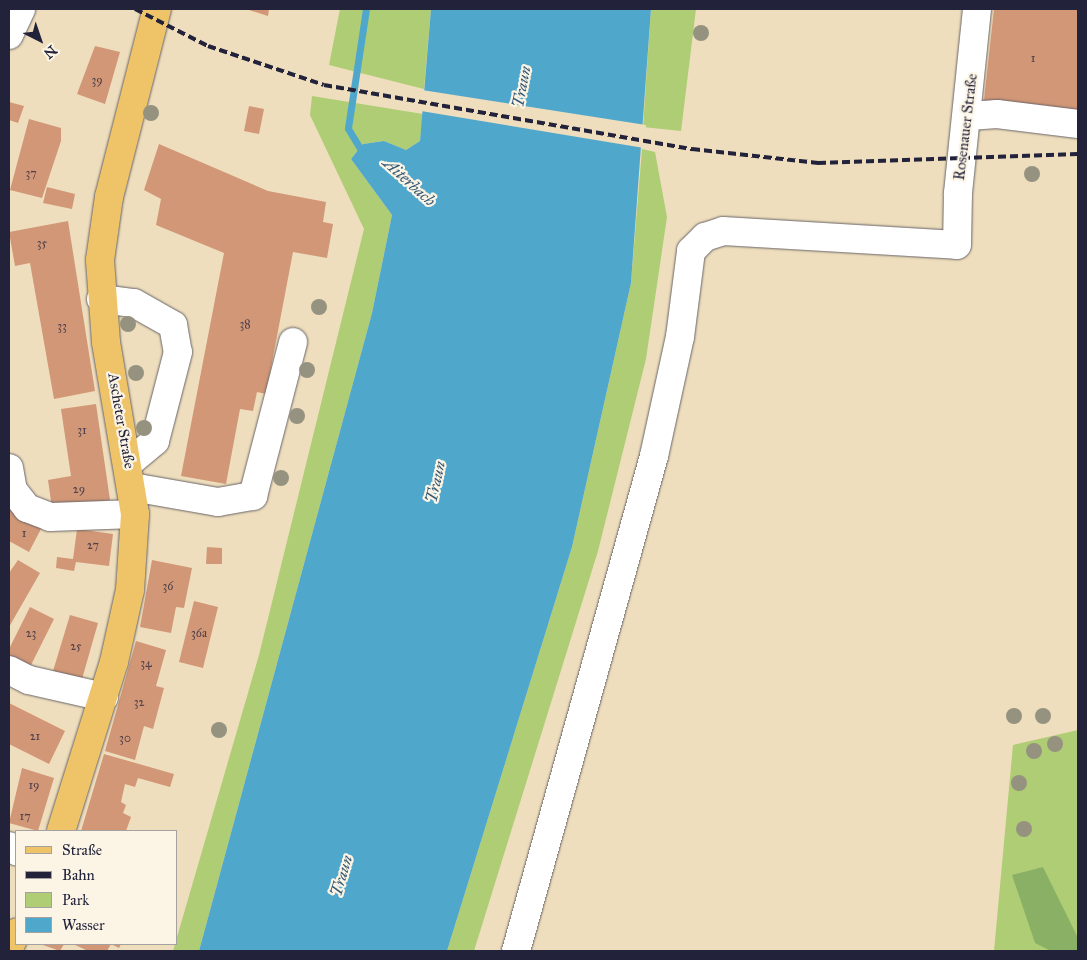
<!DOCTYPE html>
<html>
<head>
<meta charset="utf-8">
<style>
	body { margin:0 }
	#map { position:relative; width:1087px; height:960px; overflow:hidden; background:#eedebd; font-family:"IM FELL Great Primer",serif }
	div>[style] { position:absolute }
	.green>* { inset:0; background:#aecd74 }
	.forest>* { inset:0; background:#8ab066 }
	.water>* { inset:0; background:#50a7cc }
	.pier>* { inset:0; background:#eedebd }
	.stream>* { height:7px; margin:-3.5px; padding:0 3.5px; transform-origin:3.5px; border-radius:3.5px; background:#50a7cc }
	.building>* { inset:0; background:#d29776 }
	.roads { filter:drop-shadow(0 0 1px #696468) drop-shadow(0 0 1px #696468) }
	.minor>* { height:28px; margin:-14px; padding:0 14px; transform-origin:14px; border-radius:14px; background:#fff }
	.major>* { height:28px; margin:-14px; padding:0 14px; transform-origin:14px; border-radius:14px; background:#efc469 }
	.rail>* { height:4px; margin-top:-2px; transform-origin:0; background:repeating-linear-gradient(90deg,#22223b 0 8px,transparent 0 12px) }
	.trees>* { width:16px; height:16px; margin:-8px; border-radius:50%; background:#95937f }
	span { translate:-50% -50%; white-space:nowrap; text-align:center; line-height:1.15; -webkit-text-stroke:4.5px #fcf5e5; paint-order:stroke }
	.number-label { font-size:12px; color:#4e3f4a }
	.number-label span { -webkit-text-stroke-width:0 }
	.street-label { font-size:15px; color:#22223b }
	.water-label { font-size:16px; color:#345775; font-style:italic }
	.frame { position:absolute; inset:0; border:10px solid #22223b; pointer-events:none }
	.legend { position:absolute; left:15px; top:830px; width:162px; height:115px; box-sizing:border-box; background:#fcf5e5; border:1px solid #a5a1a1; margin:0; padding:6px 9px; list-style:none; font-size:15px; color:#22223b }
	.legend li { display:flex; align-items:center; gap:10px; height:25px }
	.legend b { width:25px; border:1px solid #a5a1a1 }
	.north { position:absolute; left:15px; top:15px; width:50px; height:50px; -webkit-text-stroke:4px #fcf5e5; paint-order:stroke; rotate:139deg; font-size:14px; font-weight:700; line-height:20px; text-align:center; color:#22223b }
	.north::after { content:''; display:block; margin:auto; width:18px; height:22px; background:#22223b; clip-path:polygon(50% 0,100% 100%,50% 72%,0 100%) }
</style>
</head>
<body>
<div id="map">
	<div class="green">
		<i style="clip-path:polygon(340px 9px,431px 9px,424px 89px,329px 65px)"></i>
		<i style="clip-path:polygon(651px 9px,696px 9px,681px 131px,643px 127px)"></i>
		<i style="clip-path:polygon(312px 96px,423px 114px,420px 141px,406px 150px,384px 141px,363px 144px,351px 159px,392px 215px,372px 313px,199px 951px,173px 951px,259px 655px,364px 229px,310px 115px)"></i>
		<i style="clip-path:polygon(642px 149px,655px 152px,667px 217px,646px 359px,598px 551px,474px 951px,447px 951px,572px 547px,631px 283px)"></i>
		<i style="clip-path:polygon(1078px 730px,1078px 951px,994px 951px,1013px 745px)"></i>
	</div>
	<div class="forest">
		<i style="clip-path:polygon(1043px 867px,1078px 938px,1078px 951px,1051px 951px,1035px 943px,1012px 875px)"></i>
	</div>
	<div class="water">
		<i style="clip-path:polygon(431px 9px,651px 9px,631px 283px,572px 547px,447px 951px,199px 951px,372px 313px,392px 215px,351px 159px,363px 144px,384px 141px,406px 150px,420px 141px)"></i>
	</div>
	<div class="pier">
		<i style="clip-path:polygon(422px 90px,646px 125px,644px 148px,421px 111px)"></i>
	</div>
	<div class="stream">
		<i style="left:364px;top:155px;width:31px;rotate:-121deg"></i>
		<i style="left:348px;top:128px;width:120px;rotate:-81.4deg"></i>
	</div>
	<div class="building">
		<i style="clip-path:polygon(246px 9px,269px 9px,268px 16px)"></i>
		<i style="clip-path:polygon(994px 9px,1078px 9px,1078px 119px,983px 109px)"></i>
		<i style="clip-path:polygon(95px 46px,120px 52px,105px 104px,77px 94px)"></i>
		<i style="clip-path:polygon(9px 102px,24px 106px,18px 123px,9px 120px)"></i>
		<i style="clip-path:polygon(249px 106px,264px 109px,259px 134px,244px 131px)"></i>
		<i style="clip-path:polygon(29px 119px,61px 128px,61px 141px,42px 198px,10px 190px)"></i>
		<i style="clip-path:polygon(159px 144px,268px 191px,326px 202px,323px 222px,333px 224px,327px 258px,293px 252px,266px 394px,257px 392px,253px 411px,240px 409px,226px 484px,181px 476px,224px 253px,156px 225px,161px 199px,144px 190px)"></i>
		<i style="clip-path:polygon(47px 187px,75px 194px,72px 209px,43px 203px)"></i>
		<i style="clip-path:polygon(68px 221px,95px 391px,54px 399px,30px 263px,15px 266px,9px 232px)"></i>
		<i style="clip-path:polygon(96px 404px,110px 500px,52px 508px,48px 480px,71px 476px,61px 409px)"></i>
		<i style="clip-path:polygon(9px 509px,42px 527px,29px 552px,9px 541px)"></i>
		<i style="clip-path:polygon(77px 529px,113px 534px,109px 566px,76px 562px,74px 571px,56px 568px,57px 557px,73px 559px)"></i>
		<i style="clip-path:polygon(207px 547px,222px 548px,222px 564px,206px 564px)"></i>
		<i style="clip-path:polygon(18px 560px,40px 573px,9px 627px,9px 573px)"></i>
		<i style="clip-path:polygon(152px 560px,192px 568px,184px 608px,176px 607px,171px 633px,140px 627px)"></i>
		<i style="clip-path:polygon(194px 601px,218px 607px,203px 668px,179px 662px)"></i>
		<i style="clip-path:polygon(30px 607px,54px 619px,28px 671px,9px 662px,9px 649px)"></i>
		<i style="clip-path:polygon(70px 615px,98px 623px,82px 679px,53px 671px)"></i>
		<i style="clip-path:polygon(136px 641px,166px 650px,156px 686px,164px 688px,153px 729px,144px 726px,135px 760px,105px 751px)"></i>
		<i style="clip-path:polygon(9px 703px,65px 731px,49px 764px,9px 744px)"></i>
		<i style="clip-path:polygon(104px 754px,174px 774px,170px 787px,138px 778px,135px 787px,125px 784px,121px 802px,126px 805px,123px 813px,131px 817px,126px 831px,81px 831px)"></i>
		<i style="clip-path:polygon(22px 768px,54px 778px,38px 831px,9px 823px)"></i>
		<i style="clip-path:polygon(40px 944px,64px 944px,60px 951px)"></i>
		<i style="clip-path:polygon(73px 944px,121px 944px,119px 948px,111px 944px,107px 951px,88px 951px)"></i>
	</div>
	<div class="roads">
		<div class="minor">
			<i style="left:9px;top:35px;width:29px;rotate:-65deg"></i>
			<i style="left:969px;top:116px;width:28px;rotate:-4deg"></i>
			<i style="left:997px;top:114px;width:82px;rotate:7deg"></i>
			<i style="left:101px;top:299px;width:33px;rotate:7deg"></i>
			<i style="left:134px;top:303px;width:45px;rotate:29.4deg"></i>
			<i style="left:173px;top:325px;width:27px;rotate:80deg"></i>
			<i style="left:178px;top:352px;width:92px;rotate:104.5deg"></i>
			<i style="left:155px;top:441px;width:34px;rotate:140deg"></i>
			<i style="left:9px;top:468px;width:22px;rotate:80deg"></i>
			<i style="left:13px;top:490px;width:23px;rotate:52deg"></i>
			<i style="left:27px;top:508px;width:25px;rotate:21deg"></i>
			<i style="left:50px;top:517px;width:85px;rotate:-2deg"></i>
			<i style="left:132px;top:487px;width:87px;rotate:9.9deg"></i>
			<i style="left:218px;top:502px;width:36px;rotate:-10deg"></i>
			<i style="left:253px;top:496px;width:159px;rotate:-75.4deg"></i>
			<i style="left:9px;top:670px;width:22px;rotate:27deg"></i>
			<i style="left:29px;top:680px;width:77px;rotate:12.8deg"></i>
			<i style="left:9px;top:846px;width:9px;rotate:36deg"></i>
			<i style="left:516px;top:951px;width:514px;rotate:-74.42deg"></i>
			<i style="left:654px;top:456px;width:122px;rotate:-77.7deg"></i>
			<i style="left:680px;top:337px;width:87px;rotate:-82.7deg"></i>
			<i style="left:691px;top:251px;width:20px;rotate:-45deg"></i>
			<i style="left:705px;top:237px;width:19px;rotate:-18deg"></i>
			<i style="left:723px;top:231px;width:234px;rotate:3.4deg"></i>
			<i style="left:957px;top:245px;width:52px;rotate:-88.9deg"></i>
			<i style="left:958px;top:193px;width:185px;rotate:-84.1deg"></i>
		</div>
		<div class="major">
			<i style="left:61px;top:831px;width:177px;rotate:-72.6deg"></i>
			<i style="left:114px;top:662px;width:74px;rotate:-77.5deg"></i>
			<i style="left:130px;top:590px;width:76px;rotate:-86.2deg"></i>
			<i style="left:135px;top:514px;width:174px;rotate:-99.6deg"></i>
			<i style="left:106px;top:342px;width:82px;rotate:-94.2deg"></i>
			<i style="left:100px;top:260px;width:64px;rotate:-81.9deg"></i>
			<i style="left:109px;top:197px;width:194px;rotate:-75.7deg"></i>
			<i style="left:9px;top:948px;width:17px;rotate:-65deg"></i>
		</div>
	</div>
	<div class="rail">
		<i style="left:135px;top:9px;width:82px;rotate:26.9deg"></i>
		<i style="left:208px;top:46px;width:122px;rotate:18.6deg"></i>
		<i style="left:324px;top:85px;width:374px;rotate:9.9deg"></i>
		<i style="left:692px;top:149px;width:127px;rotate:6.3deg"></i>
		<i style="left:818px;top:163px;width:260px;rotate:-2deg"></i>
	</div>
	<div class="trees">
		<i style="left:701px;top:33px"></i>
		<i style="left:151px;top:113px"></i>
		<i style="left:1032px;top:174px"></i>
		<i style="left:319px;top:307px"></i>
		<i style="left:128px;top:324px"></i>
		<i style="left:307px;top:370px"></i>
		<i style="left:136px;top:373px"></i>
		<i style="left:297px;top:416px"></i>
		<i style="left:144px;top:428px"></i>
		<i style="left:281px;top:478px"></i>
		<i style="left:1014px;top:716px"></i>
		<i style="left:1043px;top:716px"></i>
		<i style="left:219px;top:730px"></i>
		<i style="left:1055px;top:744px"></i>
		<i style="left:1034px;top:751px"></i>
		<i style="left:1019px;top:783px"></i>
		<i style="left:1024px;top:829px"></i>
	</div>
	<div class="number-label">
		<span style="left:1033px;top:59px">1</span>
		<span style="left:97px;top:81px">39</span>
		<span style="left:31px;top:174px">37</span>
		<span style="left:42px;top:244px">35</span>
		<span style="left:245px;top:325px">38</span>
		<span style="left:62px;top:327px">33</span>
		<span style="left:82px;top:431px">31</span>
		<span style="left:79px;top:490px">29</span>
		<span style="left:24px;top:534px">1</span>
		<span style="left:93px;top:546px">27</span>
		<span style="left:168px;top:587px">36</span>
		<span style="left:31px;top:634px">23</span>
		<span style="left:199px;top:634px">36a</span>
		<span style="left:76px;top:647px">25</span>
		<span style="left:146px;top:664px">34</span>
		<span style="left:139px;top:703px">32</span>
		<span style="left:35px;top:737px">21</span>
		<span style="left:125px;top:739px">30</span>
		<span style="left:34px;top:786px">19</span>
		<span style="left:25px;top:817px">17</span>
	</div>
	<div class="street-label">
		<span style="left:966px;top:127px;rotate:-83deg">Rosenauer Straße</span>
		<span style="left:121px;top:421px;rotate:80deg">Ascheter Straße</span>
	</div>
	<div class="water-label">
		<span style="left:522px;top:87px;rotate:-79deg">Traun</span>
		<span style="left:409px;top:182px;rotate:42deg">Aiterbach</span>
		<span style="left:436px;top:482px;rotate:-77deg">Traun</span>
		<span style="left:342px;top:876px;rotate:-73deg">Traun</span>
	</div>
	<div class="frame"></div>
	<ul class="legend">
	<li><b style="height:6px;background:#efc469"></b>Straße</li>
	<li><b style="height:6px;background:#22223b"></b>Bahn</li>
	<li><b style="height:14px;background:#aecd74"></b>Park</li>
	<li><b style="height:14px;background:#50a7cc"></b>Wasser</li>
	</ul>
	<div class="north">N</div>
</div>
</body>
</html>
